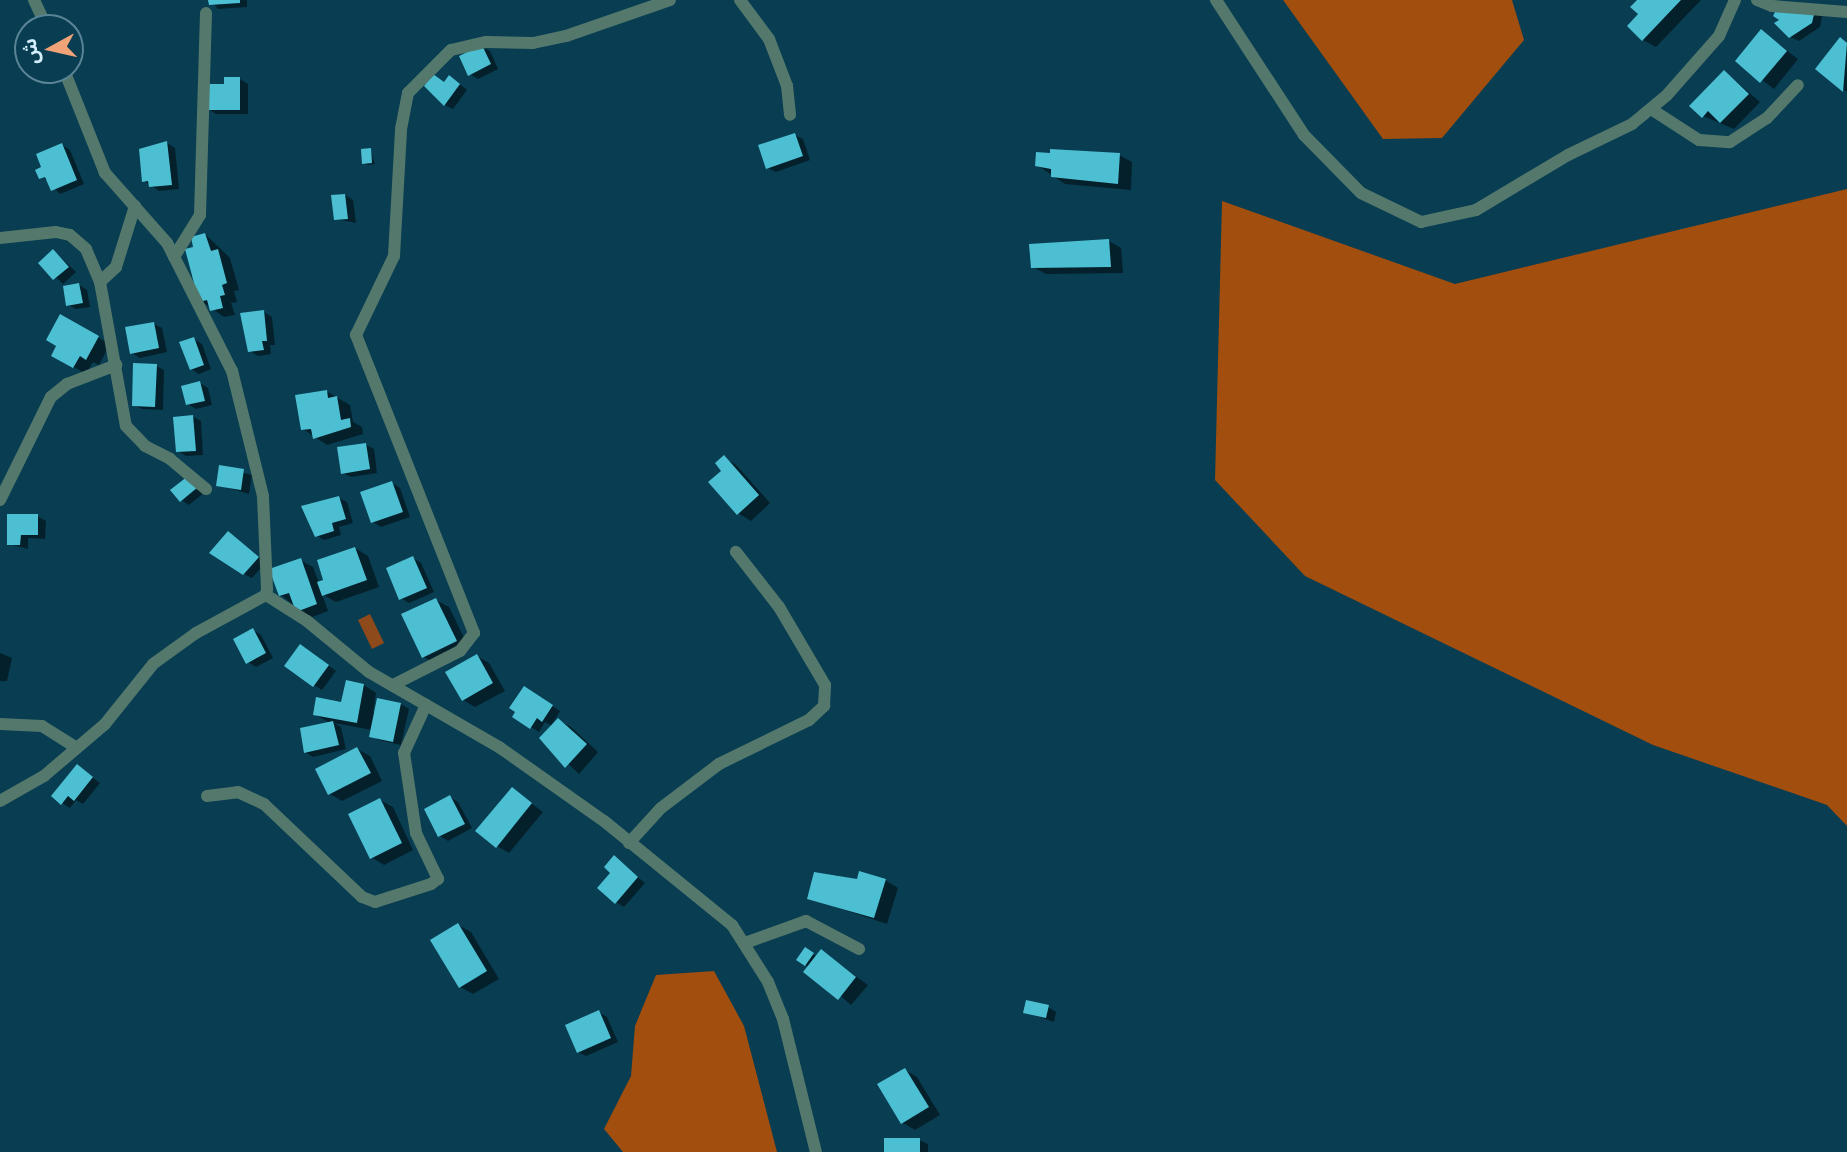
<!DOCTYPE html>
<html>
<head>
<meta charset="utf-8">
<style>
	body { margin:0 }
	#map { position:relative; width:1847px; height:1152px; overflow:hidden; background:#083d52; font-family:"Public Sans","Noto Sans Arabic",sans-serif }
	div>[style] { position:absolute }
	.green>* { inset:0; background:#8f4a1c }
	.forest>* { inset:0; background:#a24e0e }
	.shadow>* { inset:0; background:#0007 }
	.building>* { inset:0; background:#4dbfd2 }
	.minor>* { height:12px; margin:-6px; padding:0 6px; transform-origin:6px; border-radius:6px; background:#54796c }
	span { translate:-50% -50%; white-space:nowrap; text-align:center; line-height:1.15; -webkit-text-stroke:7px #083d52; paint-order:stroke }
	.north { position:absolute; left:14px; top:14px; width:70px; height:70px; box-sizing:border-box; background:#083d52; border:2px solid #5a8496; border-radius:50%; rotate:262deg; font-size:19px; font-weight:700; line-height:28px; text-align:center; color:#d5eefb }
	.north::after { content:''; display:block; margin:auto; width:24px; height:32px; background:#efa377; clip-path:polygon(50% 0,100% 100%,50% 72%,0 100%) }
</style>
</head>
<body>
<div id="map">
	<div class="green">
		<i style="clip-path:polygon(370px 614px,384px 643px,372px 649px,358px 620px)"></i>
	</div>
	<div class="forest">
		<i style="clip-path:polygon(1283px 0,1512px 0,1524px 40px,1442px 138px,1383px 139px)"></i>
		<i style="clip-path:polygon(1847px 189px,1847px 826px,1827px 805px,1653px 745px,1305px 576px,1215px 480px,1222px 201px,1455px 284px)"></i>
		<i style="clip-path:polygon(714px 971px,744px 1026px,777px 1152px,623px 1152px,604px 1129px,631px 1076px,635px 1026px,656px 975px)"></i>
	</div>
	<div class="shadow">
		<i style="clip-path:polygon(210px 0,247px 0,247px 7px,218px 9px)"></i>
		<i style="clip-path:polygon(1639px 0,1701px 0,1656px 47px,1643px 40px)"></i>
		<i style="clip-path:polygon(1814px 12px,1822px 16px,1820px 27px,1799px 41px,1790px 37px,1781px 20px)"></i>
		<i style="clip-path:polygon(1762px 32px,1798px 59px,1774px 89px,1737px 61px)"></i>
		<i style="clip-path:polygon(1840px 40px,1847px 44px,1847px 92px,1817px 69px)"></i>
		<i style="clip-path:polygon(482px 47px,490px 51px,498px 69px,478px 79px,470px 74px)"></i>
		<i style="clip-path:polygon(1725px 72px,1760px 102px,1734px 129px,1703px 116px)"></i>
		<i style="clip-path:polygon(240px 79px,248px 84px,248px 114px,216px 114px,208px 109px)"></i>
		<i style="clip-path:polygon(457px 82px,467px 90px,453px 109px,445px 105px,445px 83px)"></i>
		<i style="clip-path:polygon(794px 135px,803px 139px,810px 160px,776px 172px,768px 168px)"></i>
		<i style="clip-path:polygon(167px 143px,175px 148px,179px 189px,159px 191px,144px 181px)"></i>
		<i style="clip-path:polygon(62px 145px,70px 150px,84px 184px,60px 194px,38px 171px)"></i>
		<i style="clip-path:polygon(370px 150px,375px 164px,367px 165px,364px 163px)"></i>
		<i style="clip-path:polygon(1119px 155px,1132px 162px,1131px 190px,1065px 184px,1037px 165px)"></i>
		<i style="clip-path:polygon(345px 195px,353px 200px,356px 223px,336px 219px)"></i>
		<i style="clip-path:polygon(205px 234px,230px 258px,239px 290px,234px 291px,237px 302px,231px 303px,235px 315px,224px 317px,201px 301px,195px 248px)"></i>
		<i style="clip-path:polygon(1109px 241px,1121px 248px,1123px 273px,1046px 274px,1033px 267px)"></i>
		<i style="clip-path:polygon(54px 251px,76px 272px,63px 284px,41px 263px)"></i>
		<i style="clip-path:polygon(79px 285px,87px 290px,90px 307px,76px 309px,68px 305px)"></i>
		<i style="clip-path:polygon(264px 312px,272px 317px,275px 345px,270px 345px,271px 354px,258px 356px,250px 351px)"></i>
		<i style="clip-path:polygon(61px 317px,110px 344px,99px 365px,93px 362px,86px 374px,54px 355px)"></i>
		<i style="clip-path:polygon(154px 324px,162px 328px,167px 352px,140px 358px,132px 353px)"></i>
		<i style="clip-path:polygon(194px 339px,202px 344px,211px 369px,199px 374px,191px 369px)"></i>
		<i style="clip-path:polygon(156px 366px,164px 370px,163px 410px,142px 409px,134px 405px)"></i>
		<i style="clip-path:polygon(200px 383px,208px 388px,212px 405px,196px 409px,188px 404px)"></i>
		<i style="clip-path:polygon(326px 391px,350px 405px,353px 422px,362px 427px,363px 434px,327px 445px,303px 429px)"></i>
		<i style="clip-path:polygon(193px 417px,201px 421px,203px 455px,186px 456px,178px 451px)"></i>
		<i style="clip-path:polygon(366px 445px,374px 449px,377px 473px,351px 477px,343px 473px)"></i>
		<i style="clip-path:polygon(724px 458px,736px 465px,770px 503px,751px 521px,738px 513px)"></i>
		<i style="clip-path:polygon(220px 467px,252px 475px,249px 494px,218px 485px)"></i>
		<i style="clip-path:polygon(196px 482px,205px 492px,189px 505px,181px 500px)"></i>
		<i style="clip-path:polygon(392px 483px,400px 488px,410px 517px,381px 527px,373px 522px)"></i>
		<i style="clip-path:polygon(339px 498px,347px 502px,353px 523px,339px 527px,341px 535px,324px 540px,316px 535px)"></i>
		<i style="clip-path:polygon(37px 516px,46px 521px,45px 539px,28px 538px,28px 549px,9px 544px)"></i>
		<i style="clip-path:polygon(228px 533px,266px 562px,252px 578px,244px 574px)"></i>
		<i style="clip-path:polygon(355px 548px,368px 556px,379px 587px,336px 602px,322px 594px,328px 611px,310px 618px,281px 595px,300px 560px,313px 567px,319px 583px)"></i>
		<i style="clip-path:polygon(413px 558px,421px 563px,434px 592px,409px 603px,401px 598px)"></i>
		<i style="clip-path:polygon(436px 600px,449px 607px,469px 648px,436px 664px,424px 657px)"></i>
		<i style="clip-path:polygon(253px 630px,261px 635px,273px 658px,256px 667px,248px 662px)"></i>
		<i style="clip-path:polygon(309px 651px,336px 671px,322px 690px,314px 685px)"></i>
		<i style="clip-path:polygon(0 653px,12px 658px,7px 681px,0 681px)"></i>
		<i style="clip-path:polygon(477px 656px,489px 663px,505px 691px,475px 707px,463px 700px)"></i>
		<i style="clip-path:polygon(364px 685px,376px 693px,373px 712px,401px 704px,409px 709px,401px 745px,379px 740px,371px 736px,372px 730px,334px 723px,341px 727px,346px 749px,313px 757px,305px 752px,330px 723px,314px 714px,343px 704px)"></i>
		<i style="clip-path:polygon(532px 693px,560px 711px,552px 724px,558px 720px,571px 727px,598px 752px,579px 774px,541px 738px,553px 726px,545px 722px,539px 732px,515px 717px)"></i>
		<i style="clip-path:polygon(357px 749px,370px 756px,382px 781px,342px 801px,330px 794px)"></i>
		<i style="clip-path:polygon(77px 766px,100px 783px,83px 804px,76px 800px,70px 808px,62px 803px)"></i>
		<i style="clip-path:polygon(512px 789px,543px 812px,509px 853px,497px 846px)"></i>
		<i style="clip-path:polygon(450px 797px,458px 802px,472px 828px,448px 841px,440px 836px)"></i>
		<i style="clip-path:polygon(380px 800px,393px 807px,413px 850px,384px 865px,371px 857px)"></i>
		<i style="clip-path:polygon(614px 858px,645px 883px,624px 907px,616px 902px)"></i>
		<i style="clip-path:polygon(836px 875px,858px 882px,885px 880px,898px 888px,887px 924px,809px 898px)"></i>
		<i style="clip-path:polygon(458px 925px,471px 932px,499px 979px,473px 994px,460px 987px)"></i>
		<i style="clip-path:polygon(805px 949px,817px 957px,821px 951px,868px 985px,851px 1005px,799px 959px)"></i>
		<i style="clip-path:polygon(1048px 1007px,1056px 1012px,1054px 1022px,1025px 1012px)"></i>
		<i style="clip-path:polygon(599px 1012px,607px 1017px,618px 1042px,586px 1056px,578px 1052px)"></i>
		<i style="clip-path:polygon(905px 1070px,917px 1077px,940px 1115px,915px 1130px,903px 1123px)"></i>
		<i style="clip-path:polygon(919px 1140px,928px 1144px,928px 1152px,886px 1152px)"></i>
	</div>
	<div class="building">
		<i style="clip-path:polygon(208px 0,240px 0,240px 3px,209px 5px)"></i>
		<i style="clip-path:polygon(1637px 0,1681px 0,1642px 41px,1627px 26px,1638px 14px,1630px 7px)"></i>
		<i style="clip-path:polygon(1776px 10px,1815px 10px,1812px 23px,1789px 38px,1774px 23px,1779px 20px,1773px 16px)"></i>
		<i style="clip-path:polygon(1761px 29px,1787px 51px,1760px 83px,1735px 61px)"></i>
		<i style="clip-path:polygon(1840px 37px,1847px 43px,1843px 92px,1815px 69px)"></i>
		<i style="clip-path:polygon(482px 45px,491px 64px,468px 76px,459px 56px)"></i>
		<i style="clip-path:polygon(1724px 70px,1749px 94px,1720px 123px,1708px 111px,1702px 118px,1689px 106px)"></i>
		<i style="clip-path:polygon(433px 74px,444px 82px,449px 75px,460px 84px,444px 106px,424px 86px)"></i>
		<i style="clip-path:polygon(224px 77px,240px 77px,240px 110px,206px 110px,206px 84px,224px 84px)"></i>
		<i style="clip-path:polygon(795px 133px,803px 156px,766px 169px,758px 145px)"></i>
		<i style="clip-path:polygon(167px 141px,172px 185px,149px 187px,148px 181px,142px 182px,139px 149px)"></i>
		<i style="clip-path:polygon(62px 143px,77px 180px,51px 191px,45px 177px,39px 179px,35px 170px,41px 167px,36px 154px)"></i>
		<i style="clip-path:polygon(371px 148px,372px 163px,362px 164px,361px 149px)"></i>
		<i style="clip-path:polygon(1050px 149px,1120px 153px,1118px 184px,1051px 177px,1051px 169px,1035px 166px,1036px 152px,1050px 153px)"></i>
		<i style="clip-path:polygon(345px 194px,348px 219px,334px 220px,331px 195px)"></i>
		<i style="clip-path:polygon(205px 233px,211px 251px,218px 249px,227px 283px,222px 285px,225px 295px,220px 296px,223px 308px,210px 311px,207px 300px,199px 302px,185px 249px,193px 247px,191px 237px)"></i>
		<i style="clip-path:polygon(1109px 239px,1111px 267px,1031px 268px,1029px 244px)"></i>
		<i style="clip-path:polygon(53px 249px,69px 267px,53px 280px,38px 263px)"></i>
		<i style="clip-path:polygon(79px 283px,83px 303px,66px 306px,63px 286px)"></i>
		<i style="clip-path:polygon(264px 310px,267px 341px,262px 341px,264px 350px,248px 352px,240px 313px)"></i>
		<i style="clip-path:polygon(60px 314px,99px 336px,86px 360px,80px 356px,73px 368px,51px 356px,56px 346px,46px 340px)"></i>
		<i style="clip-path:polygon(154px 322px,159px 348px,130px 354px,125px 327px)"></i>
		<i style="clip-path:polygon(194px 337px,204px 365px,190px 370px,179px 342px)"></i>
		<i style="clip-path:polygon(133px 363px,157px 364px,155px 407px,132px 406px)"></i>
		<i style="clip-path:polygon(200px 381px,205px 401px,186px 405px,181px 386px)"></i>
		<i style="clip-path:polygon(327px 390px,328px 398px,337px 396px,341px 420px,350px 418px,351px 427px,313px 439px,311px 429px,301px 430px,295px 395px)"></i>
		<i style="clip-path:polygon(193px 415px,196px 451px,176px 452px,173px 417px)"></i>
		<i style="clip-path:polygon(366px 443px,370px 469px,341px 474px,337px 447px)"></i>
		<i style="clip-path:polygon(724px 455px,759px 495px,737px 515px,708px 482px,721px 471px,715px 463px)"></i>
		<i style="clip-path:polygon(219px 465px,244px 469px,241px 490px,216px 486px)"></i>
		<i style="clip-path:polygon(188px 476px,198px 487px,180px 502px,170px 490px)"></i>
		<i style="clip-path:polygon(392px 481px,403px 512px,371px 523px,360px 492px)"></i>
		<i style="clip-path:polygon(339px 496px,346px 519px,332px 523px,334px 531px,315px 537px,301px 506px)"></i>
		<i style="clip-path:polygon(7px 514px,38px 514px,38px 535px,21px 535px,20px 545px,7px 545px)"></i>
		<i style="clip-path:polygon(228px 531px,259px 557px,243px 575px,209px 553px)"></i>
		<i style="clip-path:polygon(355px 547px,367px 580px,322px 596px,317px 582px,323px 580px,317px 560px)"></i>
		<i style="clip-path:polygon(413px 556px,427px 588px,399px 600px,386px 568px)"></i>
		<i style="clip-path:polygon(301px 558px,317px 604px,296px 612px,289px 593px,279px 596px,269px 569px)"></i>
		<i style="clip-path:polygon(436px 598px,457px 641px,422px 658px,401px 614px)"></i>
		<i style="clip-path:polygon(253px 628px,266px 653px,246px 664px,233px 639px)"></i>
		<i style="clip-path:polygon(300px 644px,329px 665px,313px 687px,284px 666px)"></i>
		<i style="clip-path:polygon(477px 654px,493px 683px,462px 701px,445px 672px)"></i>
		<i style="clip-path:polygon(346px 680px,364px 684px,357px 723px,313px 715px,316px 697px,341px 702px)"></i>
		<i style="clip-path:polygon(524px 686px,553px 705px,542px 722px,537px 718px,530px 729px,512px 717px,515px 712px,509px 708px)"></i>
		<i style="clip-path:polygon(377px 698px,401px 703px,393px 742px,369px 737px)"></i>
		<i style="clip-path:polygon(558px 718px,587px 744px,565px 768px,539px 738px)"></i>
		<i style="clip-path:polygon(333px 721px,339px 745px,304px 753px,300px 728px)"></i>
		<i style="clip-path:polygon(357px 747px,371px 773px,328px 795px,315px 769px)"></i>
		<i style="clip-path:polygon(77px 764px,93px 777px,74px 801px,68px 796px,61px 805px,51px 796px)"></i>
		<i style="clip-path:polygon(512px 787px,532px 803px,496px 848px,475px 831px)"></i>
		<i style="clip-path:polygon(450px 795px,465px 824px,438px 837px,424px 809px)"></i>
		<i style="clip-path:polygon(380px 798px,402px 843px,370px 859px,348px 814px)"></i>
		<i style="clip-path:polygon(614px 855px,638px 877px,615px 904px,597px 888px,610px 873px,604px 867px)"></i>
		<i style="clip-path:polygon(859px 871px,886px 879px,874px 918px,807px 899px,814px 872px,857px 879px)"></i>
		<i style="clip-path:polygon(458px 923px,487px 971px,459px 988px,430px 940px)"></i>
		<i style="clip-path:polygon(805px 947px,814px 953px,805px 966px,796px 960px)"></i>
		<i style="clip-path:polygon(821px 949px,856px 977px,838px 1000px,803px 972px)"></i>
		<i style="clip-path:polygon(1026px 1000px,1049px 1005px,1046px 1018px,1023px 1013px)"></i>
		<i style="clip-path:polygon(599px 1010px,611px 1038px,577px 1053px,565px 1025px)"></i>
		<i style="clip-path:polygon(905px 1068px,929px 1107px,901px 1124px,877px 1084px)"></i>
		<i style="clip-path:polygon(884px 1138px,920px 1138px,920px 1152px,884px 1152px)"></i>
	</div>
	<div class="minor">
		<i style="left:34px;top:0;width:31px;rotate:65deg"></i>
		<i style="left:740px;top:0;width:49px;rotate:53.4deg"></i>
		<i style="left:769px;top:39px;width:50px;rotate:69deg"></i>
		<i style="left:787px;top:86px;width:29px;rotate:84deg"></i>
		<i style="left:1216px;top:0;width:161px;rotate:56.9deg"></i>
		<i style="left:1304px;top:135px;width:81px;rotate:45.5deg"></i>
		<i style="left:1361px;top:193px;width:67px;rotate:25.8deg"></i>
		<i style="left:1421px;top:222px;width:56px;rotate:-12.3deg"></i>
		<i style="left:1476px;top:210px;width:107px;rotate:-30.9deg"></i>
		<i style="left:1568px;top:155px;width:71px;rotate:-25.8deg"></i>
		<i style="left:1632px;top:124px;width:45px;rotate:-39.6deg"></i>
		<i style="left:1667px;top:95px;width:79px;rotate:-48.6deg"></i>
		<i style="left:1719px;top:36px;width:39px;rotate:-66deg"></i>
		<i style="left:1757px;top:0;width:16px;rotate:22deg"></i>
		<i style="left:1772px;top:6px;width:75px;rotate:4.6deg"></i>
		<i style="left:1651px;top:109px;width:57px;rotate:32.9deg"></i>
		<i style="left:1699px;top:140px;width:31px;rotate:4deg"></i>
		<i style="left:1730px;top:142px;width:44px;rotate:-33deg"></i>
		<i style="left:1767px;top:118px;width:45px;rotate:-46.8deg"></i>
		<i style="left:135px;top:206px;width:64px;rotate:107.3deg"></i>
		<i style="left:116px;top:267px;width:22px;rotate:137deg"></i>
		<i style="left:100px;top:282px;width:146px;rotate:79.8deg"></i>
		<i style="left:126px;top:426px;width:28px;rotate:46deg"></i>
		<i style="left:145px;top:446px;width:28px;rotate:27deg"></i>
		<i style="left:170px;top:459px;width:47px;rotate:39.8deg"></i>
		<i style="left:0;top:238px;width:56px;rotate:-6.1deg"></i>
		<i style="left:56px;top:232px;width:14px;rotate:12deg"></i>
		<i style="left:70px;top:235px;width:21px;rotate:41deg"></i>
		<i style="left:86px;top:249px;width:36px;rotate:67deg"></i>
		<i style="left:174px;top:257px;width:49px;rotate:-58.2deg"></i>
		<i style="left:200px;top:215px;width:202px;rotate:-88.3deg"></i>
		<i style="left:0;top:500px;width:115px;rotate:-63.7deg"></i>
		<i style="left:51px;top:397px;width:21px;rotate:-39deg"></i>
		<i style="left:67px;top:384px;width:53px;rotate:-21.2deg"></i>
		<i style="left:266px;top:595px;width:49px;rotate:32.4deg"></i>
		<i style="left:307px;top:621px;width:80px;rotate:39.4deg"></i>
		<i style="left:369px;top:672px;width:150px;rotate:30deg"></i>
		<i style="left:499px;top:747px;width:128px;rotate:35.2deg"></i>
		<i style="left:604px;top:821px;width:165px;rotate:39.1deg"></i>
		<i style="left:732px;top:925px;width:67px;rotate:57.7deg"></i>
		<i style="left:768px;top:982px;width:40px;rotate:68deg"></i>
		<i style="left:783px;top:1019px;width:137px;rotate:76.1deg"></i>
		<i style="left:395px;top:684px;width:73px;rotate:-26.9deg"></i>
		<i style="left:460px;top:651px;width:23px;rotate:-52deg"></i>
		<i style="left:474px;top:633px;width:321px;rotate:-111.6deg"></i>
		<i style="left:356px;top:335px;width:88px;rotate:-64.3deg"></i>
		<i style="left:394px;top:256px;width:127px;rotate:-86.8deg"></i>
		<i style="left:401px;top:129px;width:37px;rotate:-79deg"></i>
		<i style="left:408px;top:93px;width:61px;rotate:-45deg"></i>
		<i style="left:451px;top:50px;width:36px;rotate:-13deg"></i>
		<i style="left:486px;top:42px;width:47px;rotate:1.2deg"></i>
		<i style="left:533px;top:43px;width:34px;rotate:-12deg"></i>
		<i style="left:566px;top:36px;width:110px;rotate:-19.1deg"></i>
		<i style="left:0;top:724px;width:42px;rotate:2.7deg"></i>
		<i style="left:42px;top:726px;width:41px;rotate:32.2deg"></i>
		<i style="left:207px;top:796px;width:31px;rotate:-7deg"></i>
		<i style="left:238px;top:792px;width:29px;rotate:25deg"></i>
		<i style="left:264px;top:804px;width:135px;rotate:43.5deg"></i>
		<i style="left:362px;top:897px;width:14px;rotate:21deg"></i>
		<i style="left:375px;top:902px;width:59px;rotate:-17.8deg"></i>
		<i style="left:431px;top:884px;width:9px;rotate:-36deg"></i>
		<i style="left:438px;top:879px;width:51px;rotate:-115.6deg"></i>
		<i style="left:416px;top:833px;width:81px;rotate:-98.5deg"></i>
		<i style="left:404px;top:753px;width:53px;rotate:-65.4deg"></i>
		<i style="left:0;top:801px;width:51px;rotate:-29.6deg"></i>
		<i style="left:44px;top:776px;width:80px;rotate:-40.4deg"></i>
		<i style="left:105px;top:724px;width:77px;rotate:-51.3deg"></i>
		<i style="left:153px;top:664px;width:53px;rotate:-35.8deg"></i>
		<i style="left:196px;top:633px;width:80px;rotate:-28.5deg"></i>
		<i style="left:266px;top:595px;width:6px;rotate:-81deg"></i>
		<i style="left:267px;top:589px;width:93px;rotate:-92.5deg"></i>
		<i style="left:263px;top:496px;width:129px;rotate:-103.9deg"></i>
		<i style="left:232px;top:371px;width:144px;rotate:-116.9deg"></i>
		<i style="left:167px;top:243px;width:94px;rotate:-131.5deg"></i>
		<i style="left:105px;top:173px;width:111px;rotate:-111.7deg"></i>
		<i style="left:629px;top:843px;width:47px;rotate:-47.6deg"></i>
		<i style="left:661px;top:808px;width:73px;rotate:-37.2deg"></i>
		<i style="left:719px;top:764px;width:100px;rotate:-26.1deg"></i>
		<i style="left:809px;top:720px;width:21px;rotate:-43deg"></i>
		<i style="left:824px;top:706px;width:21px;rotate:-87deg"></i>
		<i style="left:825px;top:685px;width:91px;rotate:-120.5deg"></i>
		<i style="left:779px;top:607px;width:70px;rotate:-128deg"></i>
		<i style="left:745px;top:943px;width:65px;rotate:-19.8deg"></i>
		<i style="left:806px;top:921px;width:60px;rotate:27.8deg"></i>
	</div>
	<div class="north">ش</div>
</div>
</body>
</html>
